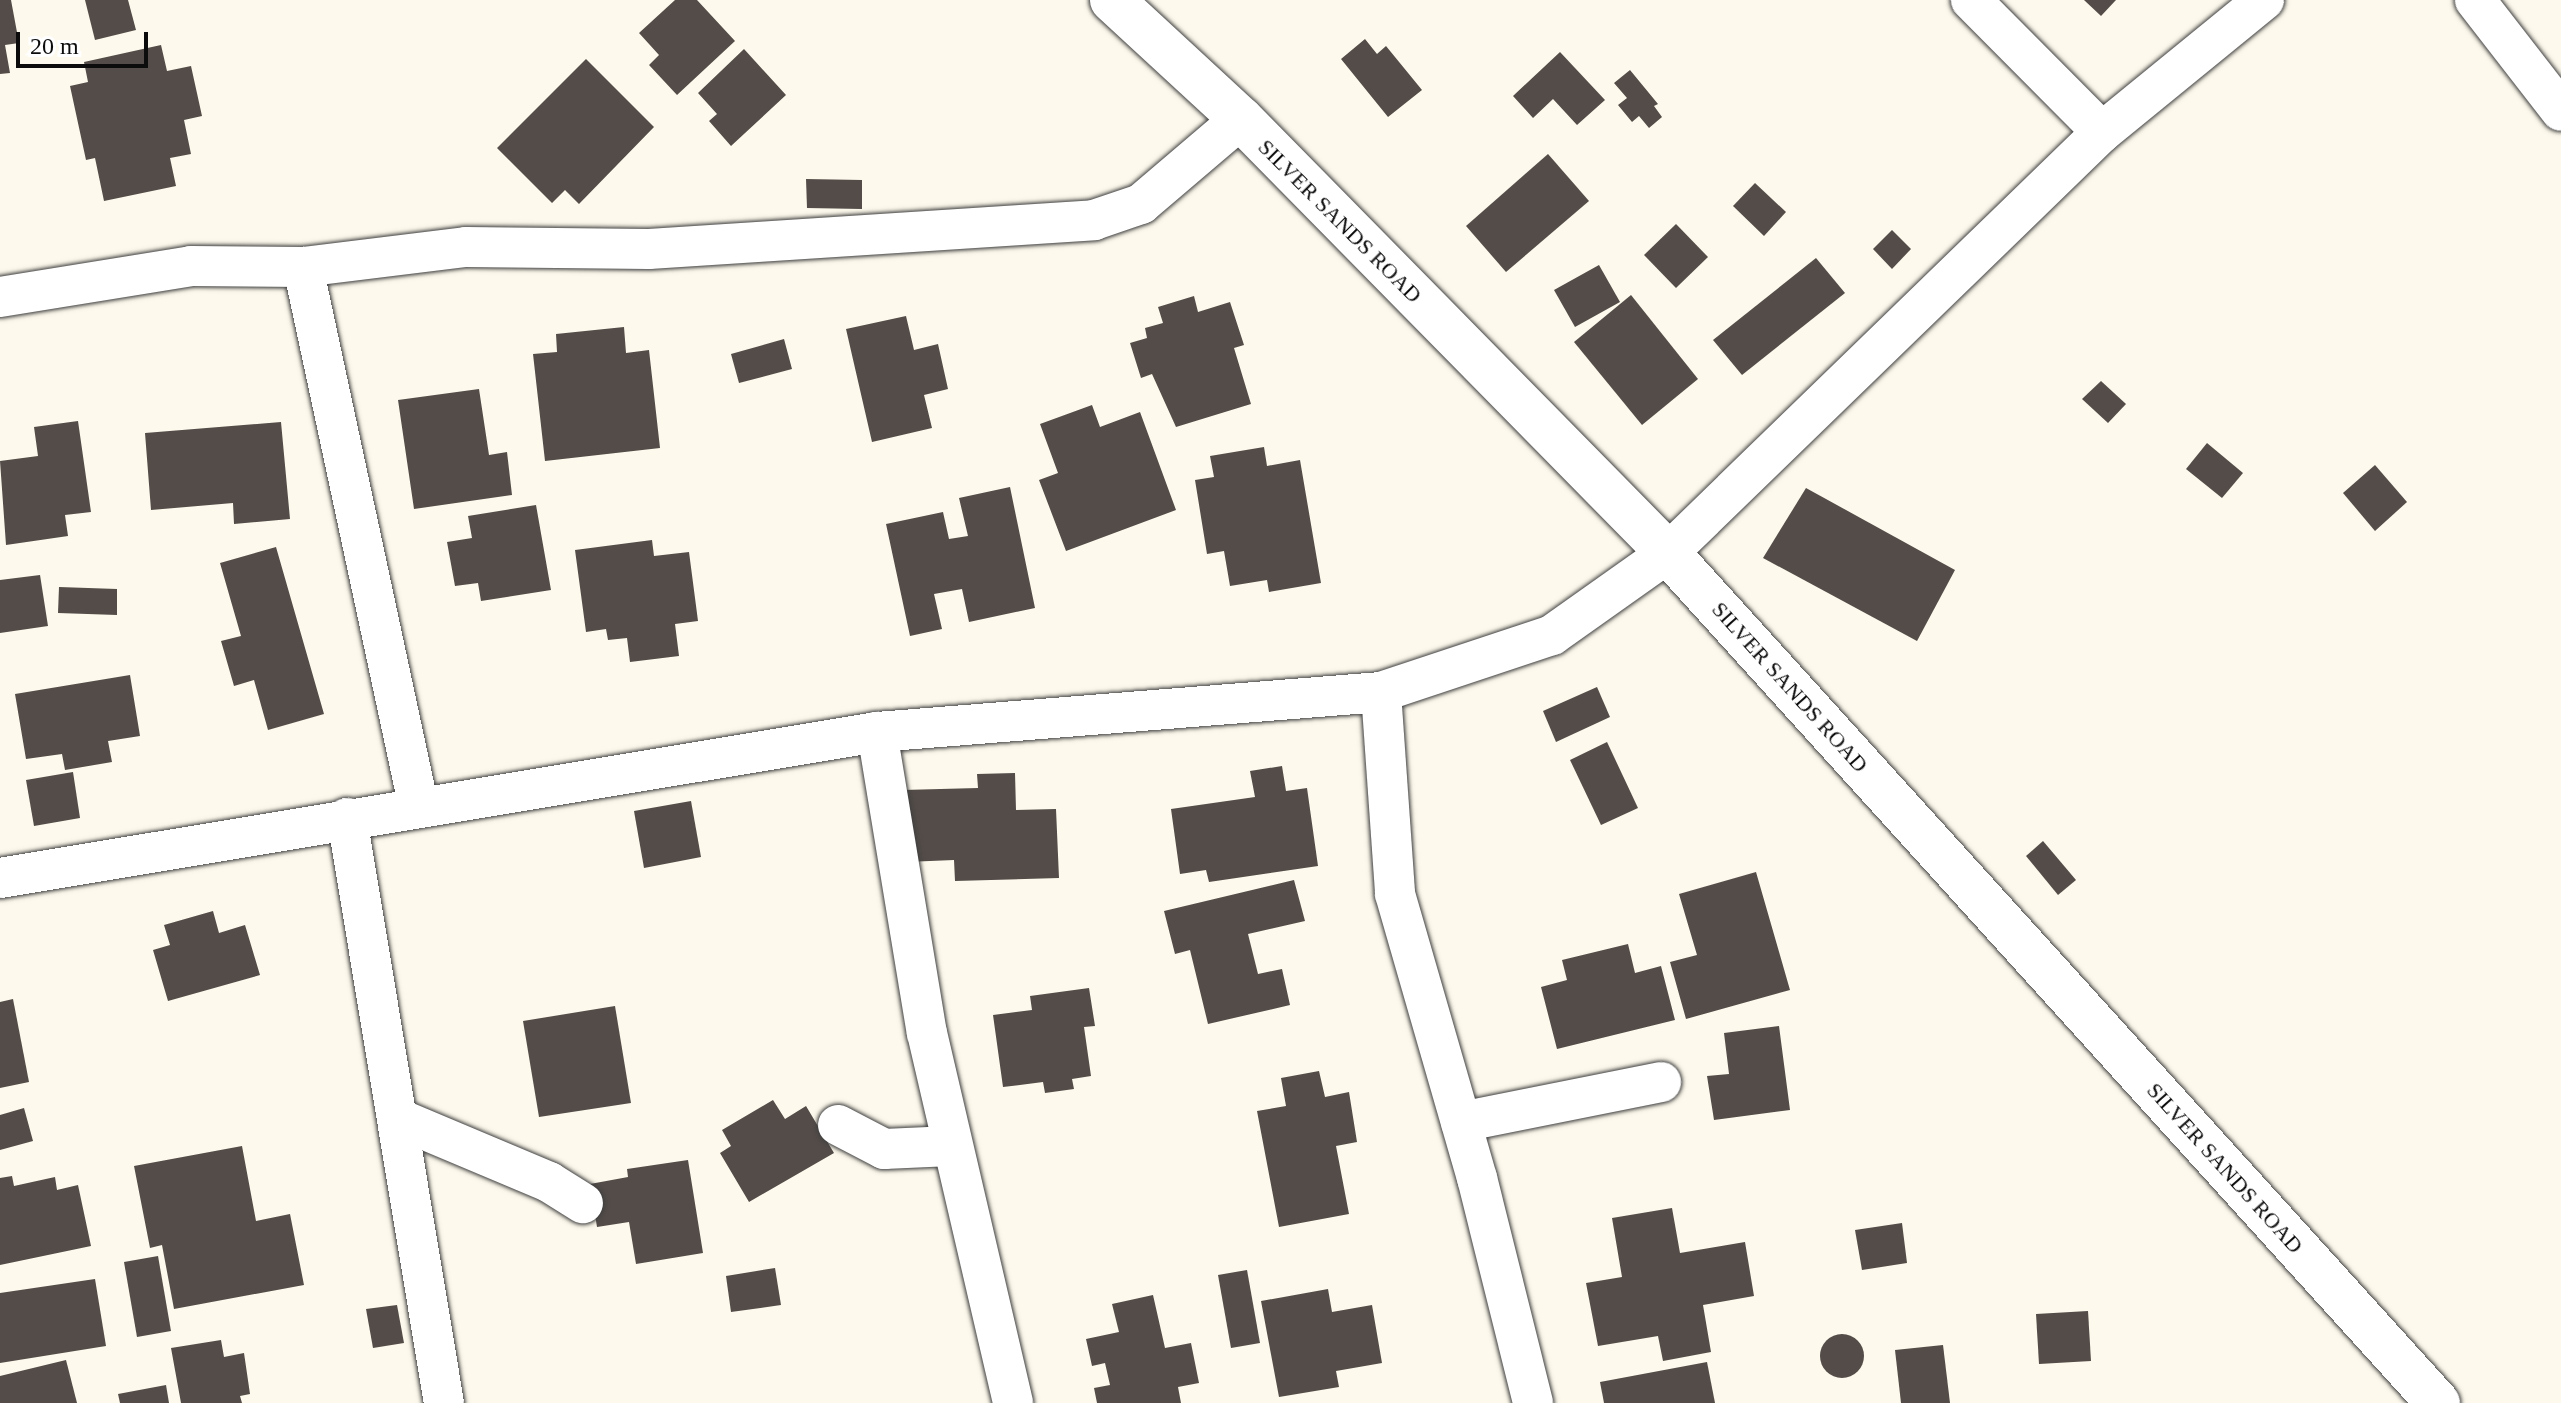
<!DOCTYPE html>
<html>
<head>
<meta charset="utf-8">
<style>
	body { margin:0 }
	#map { position:relative; width:2561px; height:1403px; overflow:hidden; background:#fdf9ec; font-family:"Times New Roman",serif }
	div>[style] { position:absolute }
	.building>* { inset:0; background:#534c49 }
	.round { border-radius:50% }
	.roads { filter:drop-shadow(0 0 2px #3f3f3f) drop-shadow(0 0 2px #3f3f3f) }
	.minor>* { height:40px; margin:-20px; padding:0 20px; transform-origin:20px; border-radius:20px; background:#fff }
	.tertiary>* { height:44px; margin:-22px; padding:0 22px; transform-origin:22px; border-radius:22px; background:#fff }
	span { translate:-50% -50%; white-space:nowrap; text-align:center; line-height:1.15; -webkit-text-stroke:8px #fff; paint-order:stroke }
	.street-label { font-size:22px; color:#0c0c0c }
	.scale { position:absolute; left:16px; top:32px; width:132px; height:36px; box-sizing:border-box; border:4px solid #0c0c0c; border-top:0; padding-left:10px; font-size:24px; line-height:28px; white-space:nowrap; color:#0c0c0c; -webkit-text-stroke:6px #fff; paint-order:stroke }
</style>
</head>
<body>
<div id="map">
	<div class="building">
		<i style="clip-path:polygon(0 0,11px 0,19px 43px,5px 45px,10px 73px,0 74px)"></i>
		<i style="clip-path:polygon(85px 0,128px 0,136px 30px,95px 40px)"></i>
		<i style="clip-path:polygon(675px 0,697px 0,735px 41px,677px 95px,649px 65px,659px 55px,639px 33px)"></i>
		<i style="clip-path:polygon(2084px 0,2116px 0,2101px 16px)"></i>
		<i style="clip-path:polygon(1365px 39px,1377px 54px,1386px 46px,1422px 90px,1388px 117px,1341px 59px)"></i>
		<i style="clip-path:polygon(161px 45px,167px 71px,191px 66px,202px 116px,184px 120px,191px 154px,170px 158px,176px 186px,104px 201px,95px 158px,86px 160px,70px 86px,88px 82px,84px 62px)"></i>
		<i style="clip-path:polygon(744px 49px,786px 95px,731px 146px,709px 121px,717px 114px,698px 93px)"></i>
		<i style="clip-path:polygon(1560px 52px,1605px 100px,1577px 125px,1553px 99px,1533px 118px,1513px 96px)"></i>
		<i style="clip-path:polygon(586px 59px,654px 127px,579px 204px,565px 190px,552px 203px,497px 148px)"></i>
		<i style="clip-path:polygon(1630px 70px,1658px 104px,1654px 106px,1662px 117px,1649px 128px,1639px 116px,1632px 122px,1618px 105px,1627px 98px,1614px 83px)"></i>
		<i style="clip-path:polygon(1548px 154px,1589px 201px,1506px 272px,1466px 226px)"></i>
		<i style="clip-path:polygon(806px 179px,862px 180px,862px 209px,807px 208px)"></i>
		<i style="clip-path:polygon(1755px 183px,1786px 212px,1764px 236px,1733px 206px)"></i>
		<i style="clip-path:polygon(1676px 224px,1708px 257px,1676px 288px,1644px 255px)"></i>
		<i style="clip-path:polygon(1892px 230px,1911px 249px,1892px 269px,1873px 249px)"></i>
		<i style="clip-path:polygon(1816px 258px,1845px 293px,1742px 375px,1713px 340px)"></i>
		<i style="clip-path:polygon(1599px 265px,1620px 302px,1575px 327px,1554px 290px)"></i>
		<i style="clip-path:polygon(1631px 295px,1698px 379px,1642px 425px,1574px 342px)"></i>
		<i style="clip-path:polygon(1194px 296px,1198px 312px,1230px 302px,1244px 345px,1234px 348px,1251px 404px,1176px 427px,1152px 374px,1141px 378px,1130px 343px,1147px 338px,1145px 328px,1163px 323px,1158px 307px)"></i>
		<i style="clip-path:polygon(906px 316px,914px 350px,938px 344px,948px 389px,924px 395px,932px 428px,872px 442px,846px 329px)"></i>
		<i style="clip-path:polygon(624px 327px,626px 353px,649px 350px,660px 448px,545px 461px,533px 354px,557px 352px,556px 334px)"></i>
		<i style="clip-path:polygon(784px 339px,792px 369px,739px 383px,731px 354px)"></i>
		<i style="clip-path:polygon(2101px 381px,2126px 404px,2108px 423px,2082px 399px)"></i>
		<i style="clip-path:polygon(479px 389px,489px 455px,507px 452px,512px 495px,414px 509px,398px 400px)"></i>
		<i style="clip-path:polygon(1092px 405px,1100px 427px,1140px 412px,1176px 510px,1066px 551px,1039px 480px,1058px 473px,1040px 424px)"></i>
		<i style="clip-path:polygon(78px 421px,91px 512px,65px 515px,68px 536px,6px 545px,0 461px,38px 456px,34px 427px)"></i>
		<i style="clip-path:polygon(281px 422px,290px 519px,234px 524px,233px 503px,151px 510px,145px 433px)"></i>
		<i style="clip-path:polygon(2207px 443px,2243px 473px,2222px 498px,2186px 469px)"></i>
		<i style="clip-path:polygon(1264px 447px,1267px 466px,1300px 460px,1321px 583px,1269px 592px,1267px 580px,1230px 586px,1224px 551px,1207px 554px,1195px 480px,1214px 477px,1210px 456px)"></i>
		<i style="clip-path:polygon(2375px 465px,2407px 502px,2375px 531px,2343px 493px)"></i>
		<i style="clip-path:polygon(1010px 487px,1035px 608px,969px 622px,962px 589px,934px 594px,942px 629px,910px 636px,886px 524px,943px 512px,949px 539px,968px 536px,959px 498px)"></i>
		<i style="clip-path:polygon(1806px 488px,1955px 570px,1917px 641px,1763px 558px)"></i>
		<i style="clip-path:polygon(536px 505px,551px 590px,481px 601px,478px 583px,455px 586px,447px 542px,472px 538px,468px 516px)"></i>
		<i style="clip-path:polygon(652px 540px,654px 556px,689px 552px,698px 621px,675px 624px,679px 656px,630px 662px,627px 638px,608px 640px,606px 629px,586px 632px,575px 550px)"></i>
		<i style="clip-path:polygon(276px 547px,324px 714px,268px 730px,254px 680px,234px 686px,221px 641px,241px 636px,220px 563px)"></i>
		<i style="clip-path:polygon(40px 575px,48px 626px,0 633px,0 580px)"></i>
		<i style="clip-path:polygon(59px 587px,117px 589px,117px 615px,58px 613px)"></i>
		<i style="clip-path:polygon(130px 675px,140px 736px,108px 741px,112px 762px,65px 770px,62px 754px,26px 759px,15px 694px)"></i>
		<i style="clip-path:polygon(1597px 687px,1610px 717px,1556px 742px,1543px 711px)"></i>
		<i style="clip-path:polygon(1607px 742px,1638px 808px,1601px 825px,1570px 760px)"></i>
		<i style="clip-path:polygon(1282px 766px,1286px 791px,1307px 788px,1318px 866px,1209px 882px,1206px 870px,1180px 874px,1171px 809px,1255px 797px,1250px 771px)"></i>
		<i style="clip-path:polygon(73px 772px,80px 818px,34px 826px,26px 780px)"></i>
		<i style="clip-path:polygon(1015px 773px,1016px 810px,1056px 809px,1059px 878px,955px 881px,954px 860px,906px 862px,903px 790px,978px 788px,977px 774px)"></i>
		<i style="clip-path:polygon(691px 801px,701px 857px,644px 868px,634px 811px)"></i>
		<i style="clip-path:polygon(2043px 841px,2076px 880px,2058px 895px,2026px 856px)"></i>
		<i style="clip-path:polygon(1756px 872px,1790px 990px,1686px 1019px,1670px 962px,1697px 955px,1679px 894px)"></i>
		<i style="clip-path:polygon(1294px 880px,1305px 921px,1248px 934px,1258px 974px,1282px 969px,1290px 1005px,1208px 1024px,1190px 950px,1175px 954px,1164px 911px)"></i>
		<i style="clip-path:polygon(213px 911px,219px 933px,245px 925px,260px 975px,168px 1001px,153px 950px,170px 945px,164px 925px)"></i>
		<i style="clip-path:polygon(1628px 944px,1635px 973px,1661px 966px,1675px 1020px,1557px 1049px,1541px 987px,1567px 980px,1562px 960px)"></i>
		<i style="clip-path:polygon(1089px 988px,1095px 1026px,1084px 1027px,1091px 1076px,1072px 1079px,1074px 1089px,1045px 1093px,1043px 1082px,1003px 1087px,993px 1015px,1032px 1010px,1030px 996px)"></i>
		<i style="clip-path:polygon(13px 999px,29px 1082px,0 1088px,0 1002px)"></i>
		<i style="clip-path:polygon(615px 1006px,631px 1103px,539px 1117px,523px 1021px)"></i>
		<i style="clip-path:polygon(1779px 1026px,1790px 1110px,1714px 1120px,1707px 1076px,1729px 1074px,1724px 1033px)"></i>
		<i style="clip-path:polygon(1319px 1071px,1325px 1097px,1349px 1092px,1357px 1142px,1336px 1146px,1349px 1214px,1279px 1227px,1257px 1111px,1286px 1106px,1281px 1078px)"></i>
		<i style="clip-path:polygon(773px 1100px,785px 1119px,806px 1106px,834px 1153px,749px 1202px,720px 1153px,731px 1146px,722px 1130px)"></i>
		<i style="clip-path:polygon(24px 1108px,33px 1141px,0 1150px,0 1115px)"></i>
		<i style="clip-path:polygon(242px 1146px,256px 1221px,290px 1214px,304px 1285px,174px 1309px,162px 1245px,150px 1248px,134px 1166px)"></i>
		<i style="clip-path:polygon(688px 1160px,703px 1253px,636px 1264px,629px 1222px,597px 1227px,590px 1184px,628px 1177px,627px 1169px)"></i>
		<i style="clip-path:polygon(12px 1176px,14px 1186px,55px 1177px,57px 1190px,78px 1185px,91px 1246px,0 1265px,0 1178px)"></i>
		<i style="clip-path:polygon(1672px 1208px,1680px 1253px,1745px 1242px,1754px 1296px,1703px 1305px,1711px 1352px,1663px 1361px,1658px 1336px,1598px 1346px,1586px 1283px,1622px 1277px,1612px 1218px)"></i>
		<i style="clip-path:polygon(1902px 1223px,1907px 1263px,1862px 1270px,1855px 1230px)"></i>
		<i style="clip-path:polygon(158px 1256px,171px 1331px,137px 1337px,124px 1262px)"></i>
		<i style="clip-path:polygon(775px 1268px,781px 1305px,731px 1312px,726px 1276px)"></i>
		<i style="clip-path:polygon(1247px 1270px,1260px 1343px,1231px 1348px,1218px 1275px)"></i>
		<i style="clip-path:polygon(95px 1279px,106px 1346px,0 1363px,0 1293px)"></i>
		<i style="clip-path:polygon(1328px 1289px,1332px 1312px,1372px 1305px,1382px 1363px,1336px 1371px,1339px 1387px,1279px 1397px,1261px 1301px)"></i>
		<i style="clip-path:polygon(1153px 1295px,1165px 1348px,1191px 1343px,1199px 1383px,1178px 1387px,1181px 1403px,1097px 1403px,1094px 1388px,1110px 1385px,1105px 1363px,1092px 1366px,1086px 1339px,1119px 1332px,1112px 1304px)"></i>
		<i style="clip-path:polygon(397px 1305px,404px 1343px,373px 1348px,366px 1309px)"></i>
		<i style="clip-path:polygon(2088px 1311px,2091px 1361px,2039px 1364px,2036px 1314px)"></i>
		<i class="round" style="left:1820px;top:1334px;width:44px;height:44px"></i>
		<i style="clip-path:polygon(221px 1340px,224px 1357px,244px 1353px,250px 1394px,240px 1396px,242px 1403px,181px 1403px,171px 1348px)"></i>
		<i style="clip-path:polygon(1943px 1345px,1950px 1403px,1901px 1403px,1895px 1350px)"></i>
		<i style="clip-path:polygon(66px 1360px,77px 1403px,0 1403px,0 1376px)"></i>
		<i style="clip-path:polygon(1707px 1362px,1715px 1403px,1604px 1403px,1600px 1382px)"></i>
		<i style="clip-path:polygon(166px 1385px,169px 1403px,120px 1403px,118px 1394px)"></i>
	</div>
	<div class="roads">
		<div class="minor">
			<i style="left:1971px;top:0;width:186px;rotate:45.2deg"></i>
			<i style="left:2475px;top:0;width:140px;rotate:52.2deg"></i>
			<i style="left:303px;top:267px;width:553px;rotate:77.9deg"></i>
			<i style="left:0;top:297px;width:193px;rotate:-9.2deg"></i>
			<i style="left:191px;top:266px;width:112px;rotate:0.5deg"></i>
			<i style="left:303px;top:267px;width:164px;rotate:-7deg"></i>
			<i style="left:466px;top:247px;width:183px;rotate:0.6deg"></i>
			<i style="left:649px;top:249px;width:446px;rotate:-3.7deg"></i>
			<i style="left:1094px;top:220px;width:50px;rotate:-18.8deg"></i>
			<i style="left:1141px;top:204px;width:131px;rotate:-40.4deg"></i>
			<i style="left:1381px;top:692px;width:202px;rotate:86deg"></i>
			<i style="left:1395px;top:894px;width:296px;rotate:73.9deg"></i>
			<i style="left:1477px;top:1178px;width:232px;rotate:76deg"></i>
			<i style="left:877px;top:732px;width:305px;rotate:80.6deg"></i>
			<i style="left:927px;top:1033px;width:380px;rotate:76.9deg"></i>
			<i style="left:347px;top:818px;width:593px;rotate:80.59deg"></i>
			<i style="left:0;top:878px;width:889px;rotate:-9.45deg"></i>
			<i style="left:877px;top:732px;width:506px;rotate:-4.54deg"></i>
			<i style="left:1381px;top:692px;width:180px;rotate:-18.4deg"></i>
			<i style="left:1552px;top:635px;width:142px;rotate:-35.3deg"></i>
			<i style="left:1668px;top:553px;width:605px;rotate:-44.13deg"></i>
			<i style="left:2102px;top:132px;width:209px;rotate:-39.2deg"></i>
			<i style="left:397px;top:1118px;width:165px;rotate:22.8deg"></i>
			<i style="left:549px;top:1182px;width:40px;rotate:32deg"></i>
			<i style="left:1461px;top:1122px;width:204px;rotate:-11.3deg"></i>
			<i style="left:838px;top:1125px;width:52px;rotate:27.6deg"></i>
			<i style="left:884px;top:1149px;width:67px;rotate:-2.6deg"></i>
		</div>
		<div class="tertiary">
			<i style="left:1112px;top:0;width:176px;rotate:42.7deg"></i>
			<i style="left:1241px;top:119px;width:609px;rotate:45.47deg"></i>
			<i style="left:1668px;top:553px;width:1147px;rotate:47.83deg"></i>
		</div>
	</div>
	<div class="street-label">
		<span style="left:1340px;top:221px;rotate:45deg">SILVER SANDS ROAD</span>
		<span style="left:1790px;top:687px;rotate:48deg">SILVER SANDS ROAD</span>
		<span style="left:2225px;top:1168px;rotate:48deg">SILVER SANDS ROAD</span>
	</div>
	<div class="scale">20 m</div>
</div>
</body>
</html>
